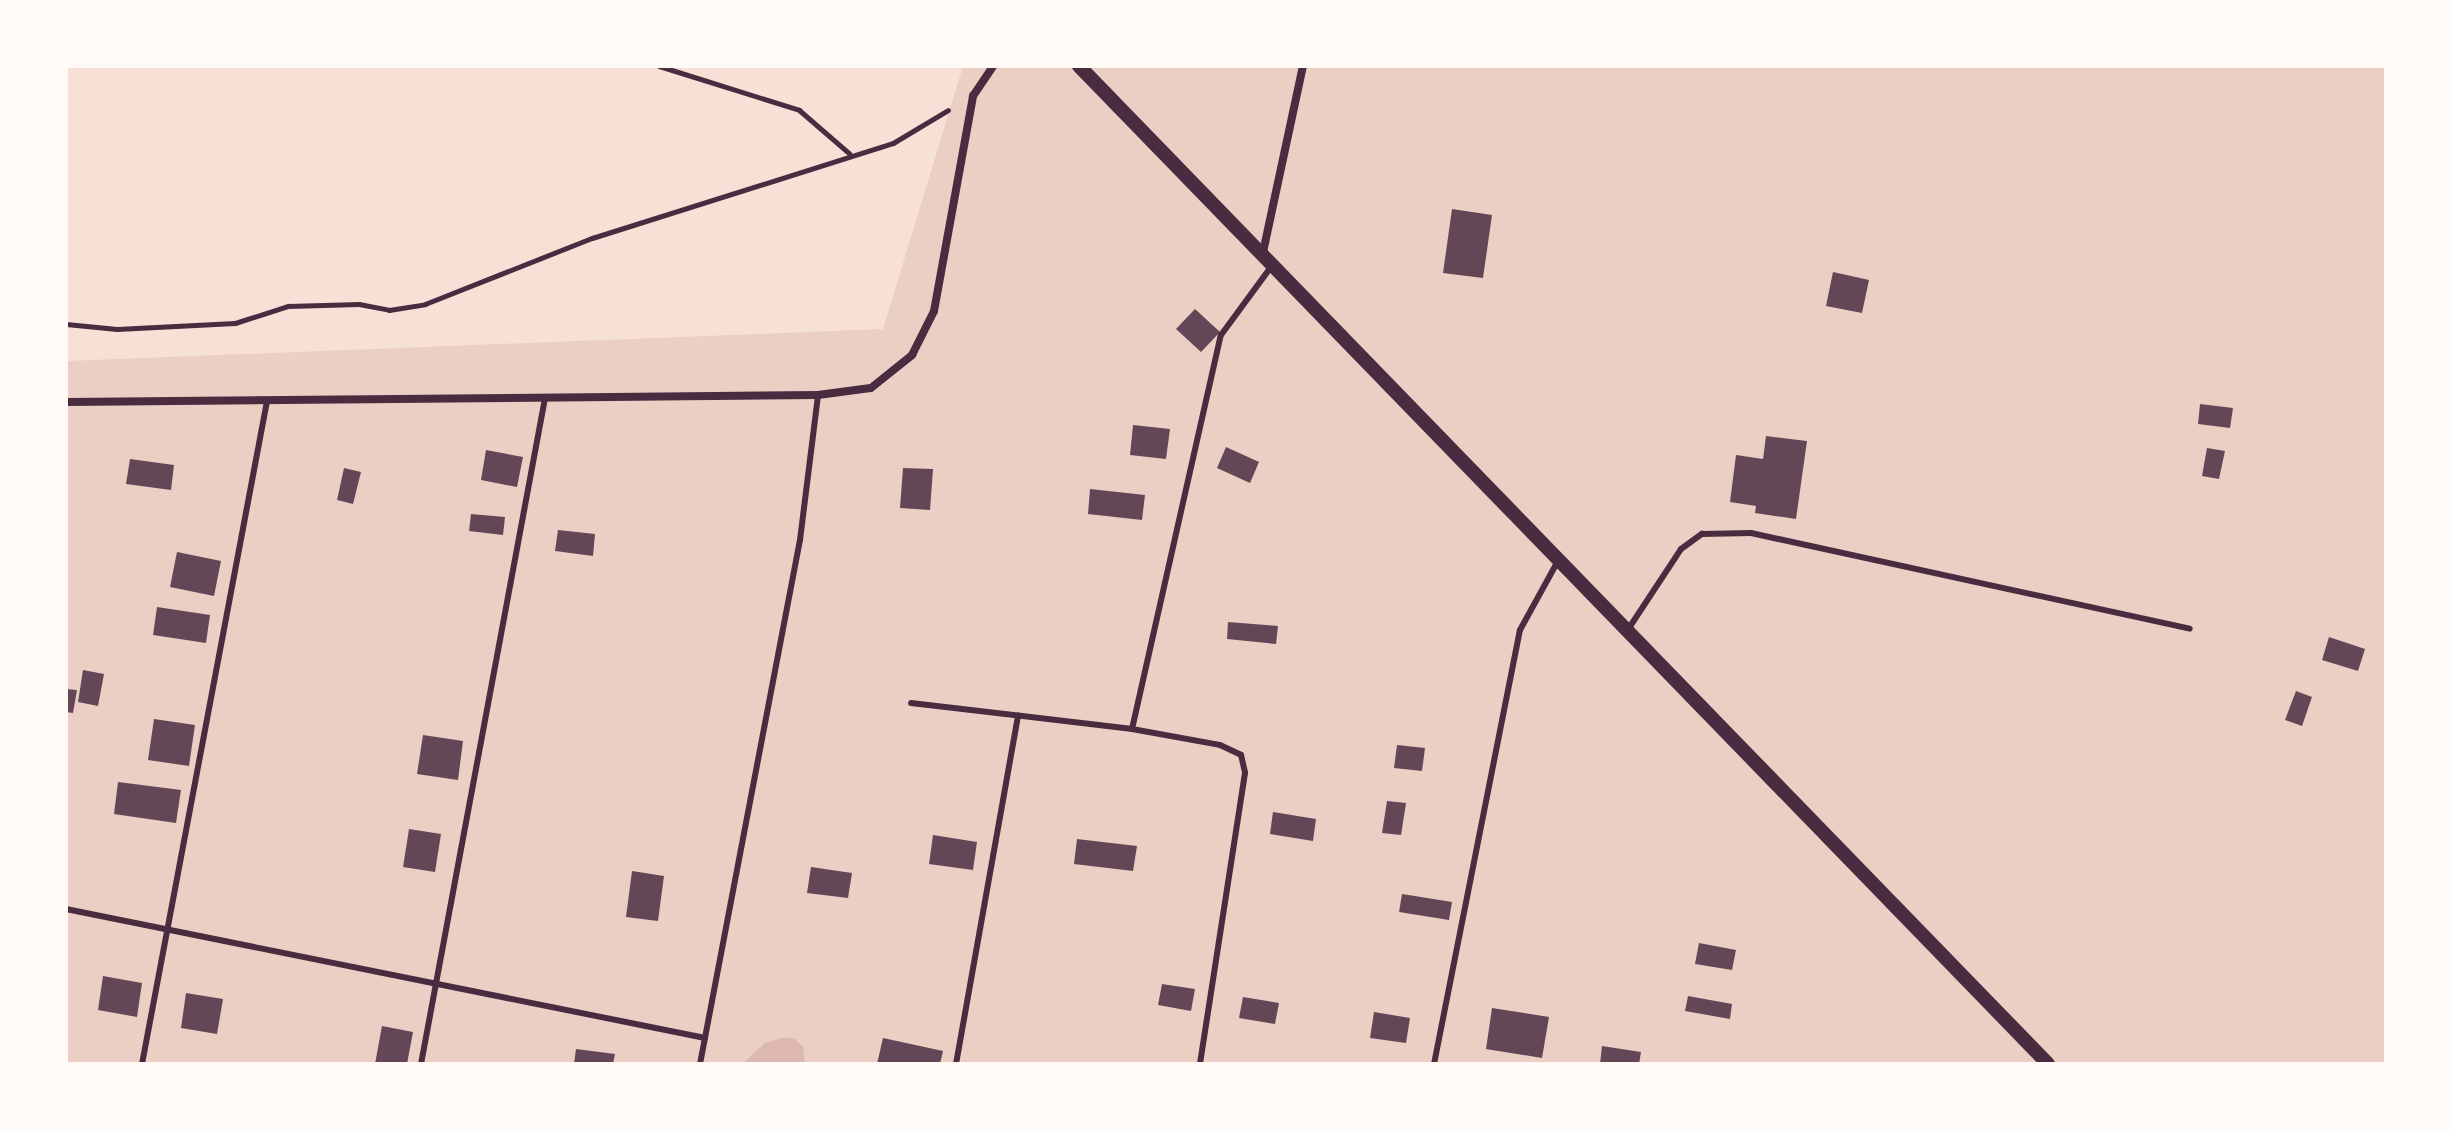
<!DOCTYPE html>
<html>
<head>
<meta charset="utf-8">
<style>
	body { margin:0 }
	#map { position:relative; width:2452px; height:1130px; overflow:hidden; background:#f7e1d7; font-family:Commissioner,sans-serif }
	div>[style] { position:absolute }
	.green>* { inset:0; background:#ebcfc5 }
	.water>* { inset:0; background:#dcb8b0 }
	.building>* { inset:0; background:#644757 }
	.path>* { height:5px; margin:-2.5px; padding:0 2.5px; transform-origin:2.5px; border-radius:2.5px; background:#4a2c40 }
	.service>* { height:6px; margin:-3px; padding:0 3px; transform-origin:3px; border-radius:3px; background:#4a2c40 }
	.minor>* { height:8px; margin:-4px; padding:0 4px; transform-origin:4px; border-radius:4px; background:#4a2c40 }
	.tertiary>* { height:14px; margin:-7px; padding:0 7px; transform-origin:7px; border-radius:7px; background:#4a2c40 }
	span { translate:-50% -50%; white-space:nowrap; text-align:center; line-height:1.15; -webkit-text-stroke:7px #fffaf5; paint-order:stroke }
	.frame { position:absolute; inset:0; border:68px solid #fffaf5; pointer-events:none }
</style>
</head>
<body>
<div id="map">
	<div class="green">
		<i style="clip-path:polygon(963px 66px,2386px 66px,2386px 1064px,66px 1064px,66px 361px,883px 329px)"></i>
	</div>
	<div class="water">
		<i style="clip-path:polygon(782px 1038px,794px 1038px,803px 1047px,805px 1064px,742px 1064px,765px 1043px)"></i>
	</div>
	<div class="building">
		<i style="clip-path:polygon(1452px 209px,1492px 215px,1483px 278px,1443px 273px)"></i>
		<i style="clip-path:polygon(1833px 272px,1869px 280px,1862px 313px,1826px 306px)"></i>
		<i style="clip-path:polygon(1195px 309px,1220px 332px,1201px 352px,1176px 329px)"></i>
		<i style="clip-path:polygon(2200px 404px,2233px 408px,2230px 428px,2198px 424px)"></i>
		<i style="clip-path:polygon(1133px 425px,1170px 429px,1166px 459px,1130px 455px)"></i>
		<i style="clip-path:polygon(1766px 436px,1807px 441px,1796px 519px,1755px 513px,1756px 506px,1730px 502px,1736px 455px,1763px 459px)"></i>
		<i style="clip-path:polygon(1226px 447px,1259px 462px,1250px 483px,1217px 468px)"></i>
		<i style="clip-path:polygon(2207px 448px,2225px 451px,2219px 479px,2202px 476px)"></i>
		<i style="clip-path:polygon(486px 450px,523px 457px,517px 487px,481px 480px)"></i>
		<i style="clip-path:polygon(130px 459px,174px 465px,171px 490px,126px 484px)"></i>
		<i style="clip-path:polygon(344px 468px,361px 472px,353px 504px,337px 500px)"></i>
		<i style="clip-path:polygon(903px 468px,933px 469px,930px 510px,900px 508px)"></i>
		<i style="clip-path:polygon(1090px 489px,1145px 495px,1142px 520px,1088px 514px)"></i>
		<i style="clip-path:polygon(471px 514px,505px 517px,503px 535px,469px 531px)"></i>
		<i style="clip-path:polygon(558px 530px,595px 534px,593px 556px,555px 551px)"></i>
		<i style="clip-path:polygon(177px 552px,221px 561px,214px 596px,170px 587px)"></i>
		<i style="clip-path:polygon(157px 607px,210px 615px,206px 643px,153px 635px)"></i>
		<i style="clip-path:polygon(1228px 622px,1278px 626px,1276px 644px,1227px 639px)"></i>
		<i style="clip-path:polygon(2329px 637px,2365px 649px,2358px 671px,2322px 660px)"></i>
		<i style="clip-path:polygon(83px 670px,104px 674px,98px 706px,78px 702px)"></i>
		<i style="clip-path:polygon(66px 689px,77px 690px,73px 713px,66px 712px)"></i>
		<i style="clip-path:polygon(2296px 691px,2312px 697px,2302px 726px,2285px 720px)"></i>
		<i style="clip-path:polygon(154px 719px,195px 725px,189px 766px,148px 760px)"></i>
		<i style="clip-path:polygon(423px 735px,463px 741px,458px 780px,417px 774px)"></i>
		<i style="clip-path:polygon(1397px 745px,1425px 748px,1422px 771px,1394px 768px)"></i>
		<i style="clip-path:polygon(118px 782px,181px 790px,176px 823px,114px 814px)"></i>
		<i style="clip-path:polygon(1387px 801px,1406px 803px,1401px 835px,1382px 833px)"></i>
		<i style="clip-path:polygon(1273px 812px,1316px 819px,1313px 841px,1270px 834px)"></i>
		<i style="clip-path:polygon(409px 829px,441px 834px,435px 872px,403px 867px)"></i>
		<i style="clip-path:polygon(933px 835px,977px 842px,973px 870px,929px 864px)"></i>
		<i style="clip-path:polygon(1077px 839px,1137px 846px,1133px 871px,1074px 864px)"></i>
		<i style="clip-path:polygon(811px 867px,852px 873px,848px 898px,807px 893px)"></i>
		<i style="clip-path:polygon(632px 871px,664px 876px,658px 921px,626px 917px)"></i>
		<i style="clip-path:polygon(1402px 894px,1452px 902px,1449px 920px,1399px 912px)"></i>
		<i style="clip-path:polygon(1699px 943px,1736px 950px,1732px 970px,1695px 964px)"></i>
		<i style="clip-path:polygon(103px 976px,142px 983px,137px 1017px,98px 1010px)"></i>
		<i style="clip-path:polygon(1162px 984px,1195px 989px,1191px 1011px,1158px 1005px)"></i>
		<i style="clip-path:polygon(186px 993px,223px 999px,217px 1034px,181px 1028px)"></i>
		<i style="clip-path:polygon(1688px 996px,1732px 1004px,1730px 1019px,1685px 1011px)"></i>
		<i style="clip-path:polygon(1243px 997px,1279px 1003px,1275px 1024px,1239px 1018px)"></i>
		<i style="clip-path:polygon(1492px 1008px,1549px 1017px,1542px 1058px,1486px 1049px)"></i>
		<i style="clip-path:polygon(1374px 1012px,1410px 1018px,1406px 1043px,1370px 1038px)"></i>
		<i style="clip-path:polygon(382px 1026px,413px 1032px,407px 1064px,375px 1064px)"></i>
		<i style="clip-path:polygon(883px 1038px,943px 1051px,940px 1064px,877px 1064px)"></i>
		<i style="clip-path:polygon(1602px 1046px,1641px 1052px,1639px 1064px,1600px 1064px)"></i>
		<i style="clip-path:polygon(576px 1049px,615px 1054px,613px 1064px,574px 1064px)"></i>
	</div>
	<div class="path">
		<i style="left:659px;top:66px;width:147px;rotate:17.4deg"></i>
		<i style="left:799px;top:110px;width:67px;rotate:40.8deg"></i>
		<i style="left:66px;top:324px;width:51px;rotate:5.6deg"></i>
		<i style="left:117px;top:329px;width:118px;rotate:-2.9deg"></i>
		<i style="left:235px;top:323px;width:56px;rotate:-17.8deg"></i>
		<i style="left:288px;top:306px;width:71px;rotate:-1.6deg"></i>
		<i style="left:359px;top:304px;width:31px;rotate:11deg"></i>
		<i style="left:389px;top:310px;width:36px;rotate:-9deg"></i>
		<i style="left:425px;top:304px;width:180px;rotate:-21.6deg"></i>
		<i style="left:592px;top:238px;width:316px;rotate:-17.5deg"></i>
		<i style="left:893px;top:143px;width:64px;rotate:-31deg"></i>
	</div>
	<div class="service">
		<i style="left:1627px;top:631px;width:98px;rotate:-56.6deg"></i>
		<i style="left:1681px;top:549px;width:26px;rotate:-36deg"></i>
		<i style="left:1702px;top:534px;width:49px;rotate:-1.2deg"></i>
		<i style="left:1751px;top:533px;width:449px;rotate:12.3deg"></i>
		<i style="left:911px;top:703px;width:223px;rotate:6.7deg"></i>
		<i style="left:1132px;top:729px;width:89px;rotate:10.3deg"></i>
		<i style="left:1220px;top:745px;width:23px;rotate:25deg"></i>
		<i style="left:1241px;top:755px;width:18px;rotate:77deg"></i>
		<i style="left:1245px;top:773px;width:294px;rotate:98.8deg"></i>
		<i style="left:1132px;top:729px;width:404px;rotate:-77.3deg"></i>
		<i style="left:1221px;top:335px;width:84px;rotate:-53.7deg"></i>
		<i style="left:66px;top:909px;width:652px;rotate:11.41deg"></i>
		<i style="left:142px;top:1064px;width:675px;rotate:-79.32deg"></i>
		<i style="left:421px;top:1064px;width:677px;rotate:-79.45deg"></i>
		<i style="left:700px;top:1064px;width:533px;rotate:-79.2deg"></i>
		<i style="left:800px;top:540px;width:146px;rotate:-82.9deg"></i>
		<i style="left:956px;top:1064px;width:354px;rotate:-79.9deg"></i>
		<i style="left:1434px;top:1064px;width:442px;rotate:-78.8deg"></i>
		<i style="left:1520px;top:630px;width:79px;rotate:-61.2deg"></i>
	</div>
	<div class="minor">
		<i style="left:1262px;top:257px;width:195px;rotate:-77.9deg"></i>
		<i style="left:66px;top:402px;width:752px;rotate:-0.53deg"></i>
		<i style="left:818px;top:395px;width:53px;rotate:-7.5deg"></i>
		<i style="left:871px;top:388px;width:53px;rotate:-38.8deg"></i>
		<i style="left:912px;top:355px;width:49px;rotate:-63.4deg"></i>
		<i style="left:934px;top:311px;width:219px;rotate:-79.7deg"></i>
		<i style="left:973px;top:96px;width:36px;rotate:-56deg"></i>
	</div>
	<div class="tertiary">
		<i style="left:1079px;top:66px;width:1391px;rotate:45.84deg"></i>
	</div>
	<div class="frame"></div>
</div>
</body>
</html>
